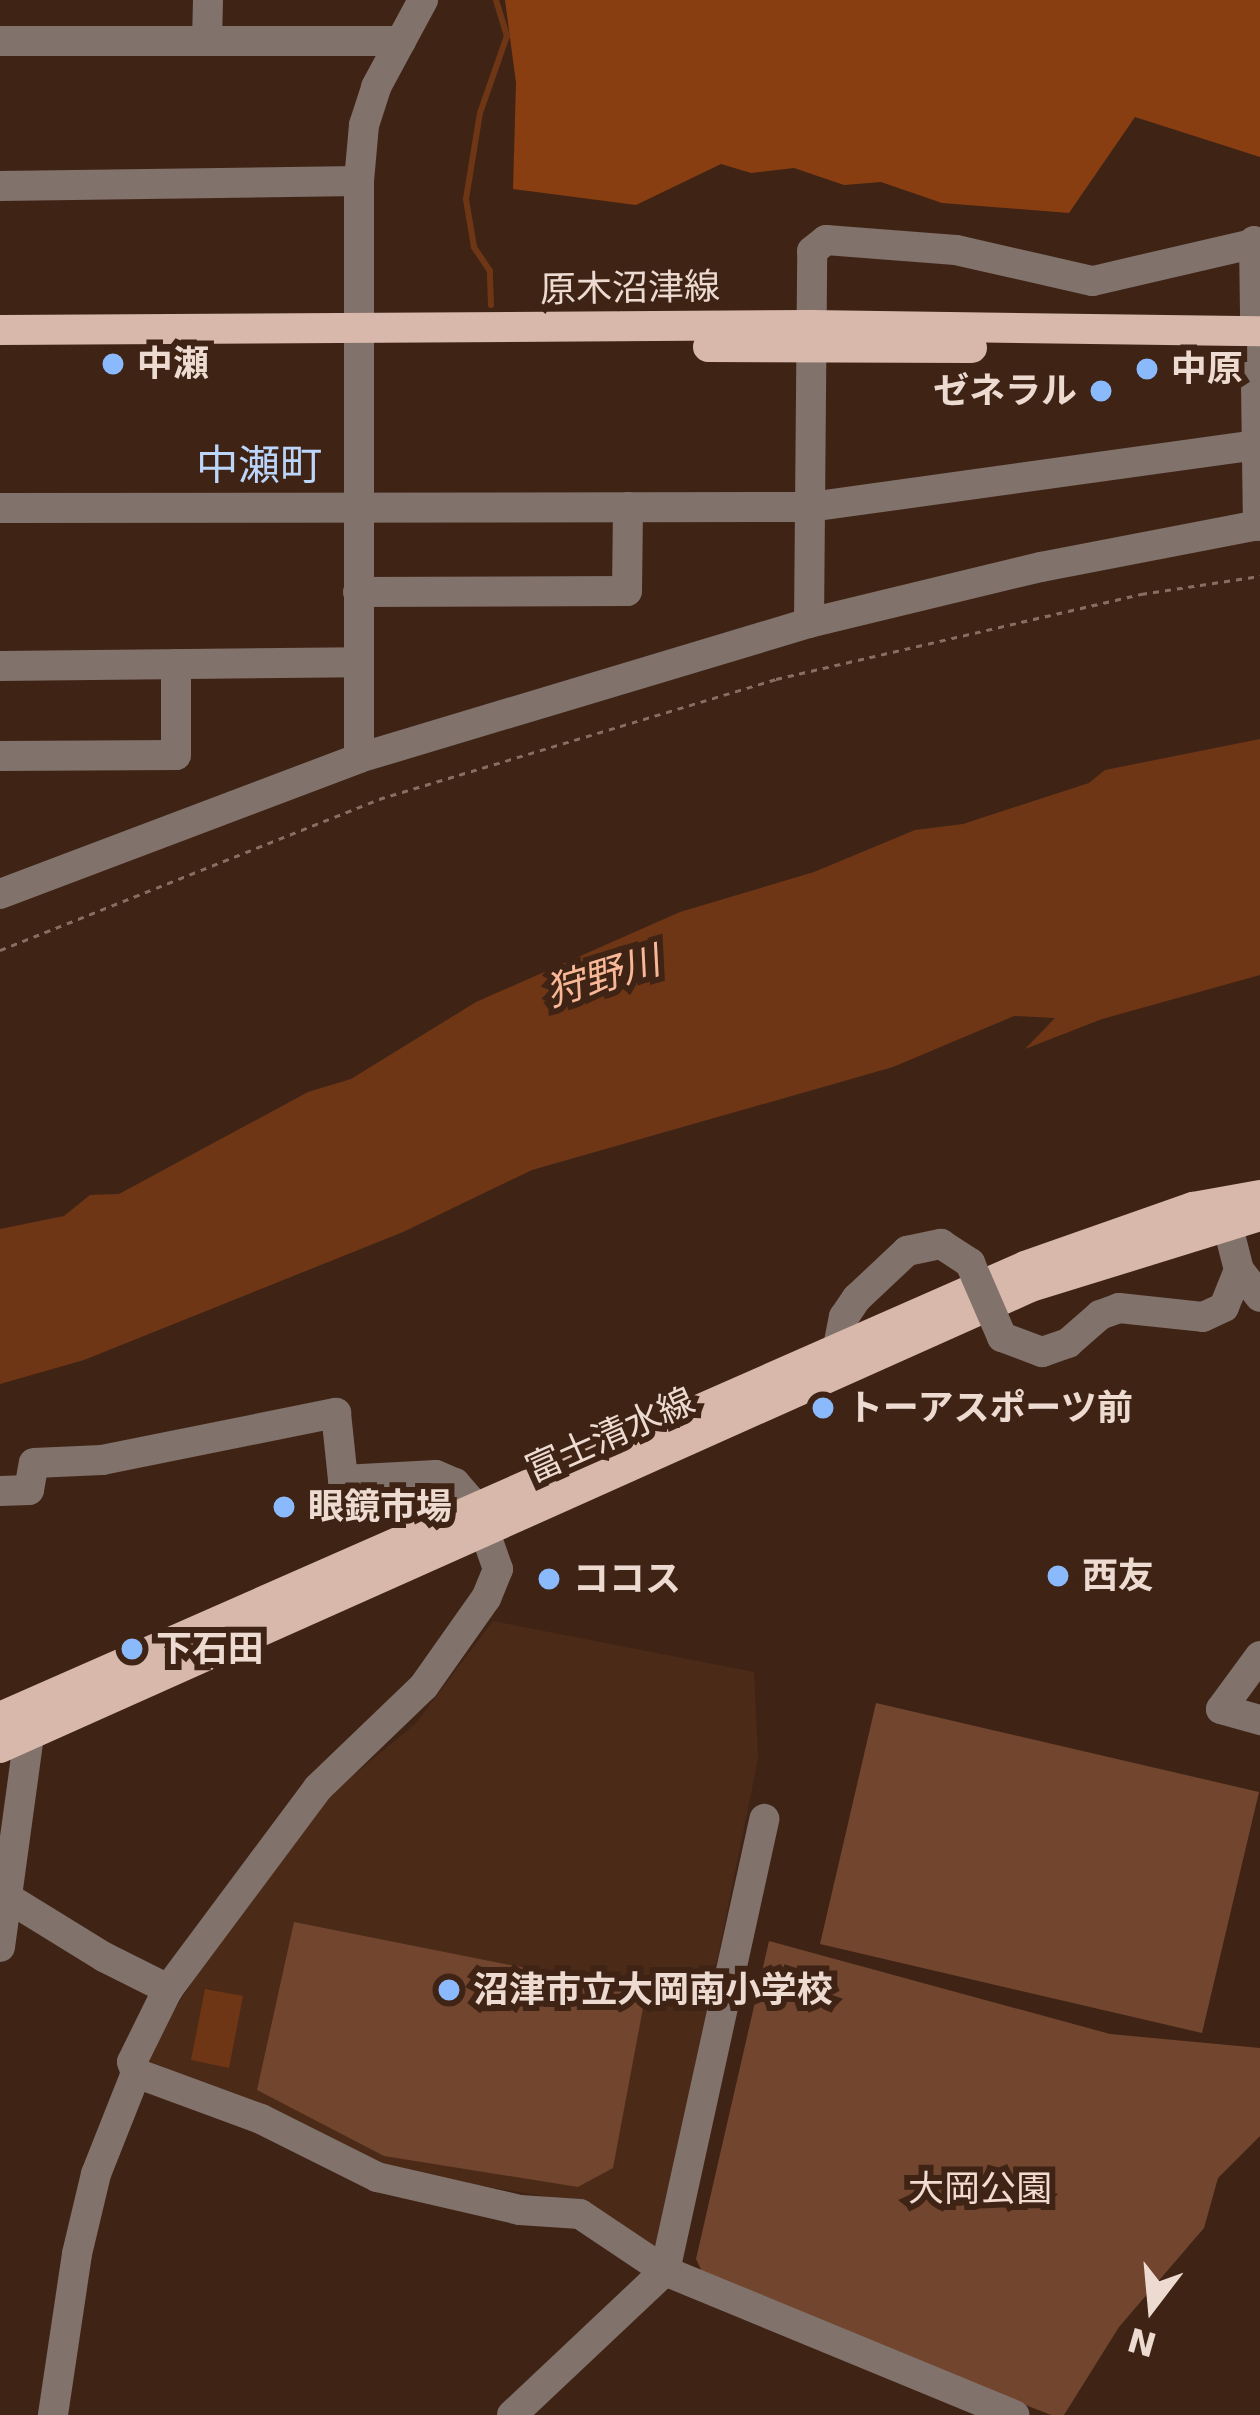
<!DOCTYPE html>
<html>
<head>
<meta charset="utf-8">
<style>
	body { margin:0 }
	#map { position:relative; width:1260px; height:2415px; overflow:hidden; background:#3f2416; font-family:"DejaVu Sans","Noto Sans JP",sans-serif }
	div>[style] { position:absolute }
	.built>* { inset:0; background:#4b2a18 }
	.green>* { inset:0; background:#72452e }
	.forest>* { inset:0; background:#883e11 }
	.water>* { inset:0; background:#6f3616 }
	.stream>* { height:6px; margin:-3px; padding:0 3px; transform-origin:3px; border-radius:3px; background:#6f3616 }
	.path>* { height:3px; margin-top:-1.5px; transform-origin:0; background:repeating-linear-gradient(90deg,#866e62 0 6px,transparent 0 12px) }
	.minor>* { height:30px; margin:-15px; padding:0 15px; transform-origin:15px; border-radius:15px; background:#81726b }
	.major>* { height:30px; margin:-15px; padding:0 15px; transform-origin:15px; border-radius:15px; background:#d7b8aa }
	.minor-bridge>* { height:30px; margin:-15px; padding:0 15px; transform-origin:15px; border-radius:15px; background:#81726b }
	.dots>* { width:33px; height:33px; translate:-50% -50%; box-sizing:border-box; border:6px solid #3f2416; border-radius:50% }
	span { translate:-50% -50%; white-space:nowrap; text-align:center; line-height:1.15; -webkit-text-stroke:12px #3f2416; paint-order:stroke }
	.street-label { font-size:36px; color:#eddad1 }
	.poi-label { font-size:36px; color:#eddad1; font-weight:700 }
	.left { translate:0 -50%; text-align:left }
	.right { translate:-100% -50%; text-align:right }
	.park-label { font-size:36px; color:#f2dbd1 }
	.water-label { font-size:39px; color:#f8b797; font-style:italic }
	.quarter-label { font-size:42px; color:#bbd5fb }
	.north { position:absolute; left:1092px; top:2247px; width:120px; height:120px; -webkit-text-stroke:9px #3f2416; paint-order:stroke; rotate:196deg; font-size:33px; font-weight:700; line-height:48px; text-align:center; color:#eddad1 }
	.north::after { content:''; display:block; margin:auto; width:42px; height:54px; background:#eddad1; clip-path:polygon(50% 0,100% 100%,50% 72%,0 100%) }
</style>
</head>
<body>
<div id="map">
	<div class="built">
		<i style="clip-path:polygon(493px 1621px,754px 1672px,758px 1759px,658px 2253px,586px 2203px,384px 2170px,143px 2058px,231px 1922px,330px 1795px,416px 1723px)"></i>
	</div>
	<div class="green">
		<i style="clip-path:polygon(876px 1703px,1259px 1792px,1202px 2033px,820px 1944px)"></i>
		<i style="clip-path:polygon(294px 1922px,646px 1992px,613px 2168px,578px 2187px,384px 2156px,257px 2090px)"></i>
		<i style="clip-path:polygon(769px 1941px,1110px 2034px,1260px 2048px,1260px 2136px,1218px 2178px,1204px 2228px,1119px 2327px,1064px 2415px,1051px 2415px,705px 2278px,696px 2259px)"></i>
	</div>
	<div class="forest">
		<i style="clip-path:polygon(505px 0,1260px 0,1260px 157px,1135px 117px,1069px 213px,942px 203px,881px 182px,844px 185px,794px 168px,751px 173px,721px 164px,636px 205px,513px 189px,516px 83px)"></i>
	</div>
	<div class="water">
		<i style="clip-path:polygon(1260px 739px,1260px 975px,1102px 1019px,1025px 1049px,1055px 1018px,1014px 1016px,893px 1067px,532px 1170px,403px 1232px,84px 1360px,0 1384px,0 1229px,64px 1216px,90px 1195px,119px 1194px,308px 1092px,351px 1079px,476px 1002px,680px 912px,814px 872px,915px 830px,963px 824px,1089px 783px,1105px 770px)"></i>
		<i style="clip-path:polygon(205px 1989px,243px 1996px,229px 2068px,191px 2060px)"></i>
	</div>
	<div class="stream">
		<i style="left:491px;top:305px;width:34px;rotate:-92deg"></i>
		<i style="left:490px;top:271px;width:29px;rotate:-124deg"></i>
		<i style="left:474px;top:247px;width:49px;rotate:-99.5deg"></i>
		<i style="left:466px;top:199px;width:87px;rotate:-80.8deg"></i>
		<i style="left:480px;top:113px;width:82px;rotate:-70.7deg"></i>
		<i style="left:507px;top:36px;width:38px;rotate:-107deg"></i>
	</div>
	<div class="path">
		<i style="left:0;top:950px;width:408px;rotate:-21.7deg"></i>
		<i style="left:379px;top:799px;width:415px;rotate:-16.8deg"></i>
		<i style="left:776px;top:679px;width:375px;rotate:-13.1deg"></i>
		<i style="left:1141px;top:594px;width:120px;rotate:-8.6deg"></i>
	</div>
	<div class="minor">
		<i style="left:0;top:41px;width:401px"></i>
		<i style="left:207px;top:41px;width:41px;rotate:-88.6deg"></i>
		<i style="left:0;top:186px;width:359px;rotate:-0.8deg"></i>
		<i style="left:1254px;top:241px;width:285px;rotate:89.2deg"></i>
		<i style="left:0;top:508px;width:810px;rotate:-0.07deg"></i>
		<i style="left:810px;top:507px;width:450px;rotate:-7.9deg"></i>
		<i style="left:358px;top:592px;width:269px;rotate:-0.2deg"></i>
		<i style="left:627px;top:591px;width:84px;rotate:-89.3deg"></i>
		<i style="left:809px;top:623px;width:372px;rotate:-89.5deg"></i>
		<i style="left:812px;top:251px;width:18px;rotate:-38deg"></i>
		<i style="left:826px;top:240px;width:130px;rotate:4.4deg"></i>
		<i style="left:956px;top:250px;width:140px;rotate:12.8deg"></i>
		<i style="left:1093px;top:281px;width:171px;rotate:-13.1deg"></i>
		<i style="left:0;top:666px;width:358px;rotate:-0.6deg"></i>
		<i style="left:0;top:756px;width:176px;rotate:-0.3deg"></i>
		<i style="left:176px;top:755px;width:91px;rotate:-90deg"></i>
		<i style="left:359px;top:758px;width:577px;rotate:-90deg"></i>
		<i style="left:359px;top:181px;width:56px;rotate:-84.9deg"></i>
		<i style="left:364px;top:125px;width:40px;rotate:-72deg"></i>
		<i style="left:376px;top:87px;width:99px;rotate:-61.6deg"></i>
		<i style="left:0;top:894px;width:384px;rotate:-20.7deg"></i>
		<i style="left:359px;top:758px;width:470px;rotate:-16.7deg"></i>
		<i style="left:809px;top:623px;width:239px;rotate:-13.6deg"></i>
		<i style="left:1041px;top:567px;width:223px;rotate:-10.9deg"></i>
		<i style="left:1227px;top:1223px;width:49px;rotate:75.7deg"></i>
		<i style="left:1239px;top:1270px;width:34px;rotate:52deg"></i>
		<i style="left:1002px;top:1337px;width:43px;rotate:20.6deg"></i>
		<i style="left:1042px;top:1352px;width:28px;rotate:-19deg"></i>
		<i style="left:1068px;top:1343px;width:43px;rotate:-41.2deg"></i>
		<i style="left:1100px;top:1315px;width:20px;rotate:-20deg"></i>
		<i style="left:1119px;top:1308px;width:84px;rotate:6.1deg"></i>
		<i style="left:1203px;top:1317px;width:23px;rotate:-25deg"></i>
		<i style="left:1224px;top:1307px;width:40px;rotate:-68deg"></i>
		<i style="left:838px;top:1347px;width:31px;rotate:-79deg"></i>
		<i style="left:844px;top:1317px;width:23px;rotate:-56deg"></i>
		<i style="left:857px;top:1298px;width:69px;rotate:-43.2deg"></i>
		<i style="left:907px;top:1251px;width:35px;rotate:-12deg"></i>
		<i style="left:941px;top:1244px;width:35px;rotate:33deg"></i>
		<i style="left:0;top:1491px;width:29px;rotate:-2deg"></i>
		<i style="left:29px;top:1490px;width:27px;rotate:-80deg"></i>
		<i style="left:34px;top:1463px;width:68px;rotate:-2.5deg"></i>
		<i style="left:102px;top:1460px;width:239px;rotate:-11.4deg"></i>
		<i style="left:336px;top:1413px;width:67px;rotate:84deg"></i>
		<i style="left:343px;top:1480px;width:93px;rotate:-3.1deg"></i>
		<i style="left:436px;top:1475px;width:21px;rotate:23deg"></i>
		<i style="left:455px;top:1483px;width:32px;rotate:49deg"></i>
		<i style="left:476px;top:1507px;width:66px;rotate:70.5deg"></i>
		<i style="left:498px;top:1569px;width:31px;rotate:112deg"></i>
		<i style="left:486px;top:1598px;width:108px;rotate:125.2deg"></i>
		<i style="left:424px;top:1686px;width:147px;rotate:136.1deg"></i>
		<i style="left:318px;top:1788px;width:251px;rotate:126.7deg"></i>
		<i style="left:168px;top:1989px;width:81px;rotate:116.3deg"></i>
		<i style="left:132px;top:2062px;width:12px;rotate:70deg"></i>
		<i style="left:136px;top:2073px;width:109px;rotate:111.6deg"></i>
		<i style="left:96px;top:2174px;width:82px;rotate:103.4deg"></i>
		<i style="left:77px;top:2254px;width:163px;rotate:98.5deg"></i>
		<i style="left:1260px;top:1656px;width:66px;rotate:126.3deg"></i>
		<i style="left:1221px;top:1709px;width:41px;rotate:15.8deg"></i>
		<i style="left:0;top:1893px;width:122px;rotate:31.6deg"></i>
		<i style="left:104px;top:1957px;width:72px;rotate:26.6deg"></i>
		<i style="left:0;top:1947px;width:214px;rotate:-82.2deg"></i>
		<i style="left:29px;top:1735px;width:19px;rotate:-111deg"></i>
		<i style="left:136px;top:2073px;width:133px;rotate:20.2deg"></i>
		<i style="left:261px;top:2119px;width:130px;rotate:26.6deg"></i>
		<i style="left:377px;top:2177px;width:147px;rotate:13deg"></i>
		<i style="left:520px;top:2210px;width:60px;rotate:3.8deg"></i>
		<i style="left:580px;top:2214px;width:102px;rotate:33.8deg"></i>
		<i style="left:665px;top:2271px;width:378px;rotate:22.4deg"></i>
		<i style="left:512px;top:2415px;width:210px;rotate:-43.3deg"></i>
		<i style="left:665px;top:2271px;width:463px;rotate:-77.6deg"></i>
	</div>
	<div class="major">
		<i style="left:0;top:330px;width:810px;rotate:-0.35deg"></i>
		<i style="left:810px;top:325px;width:450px;rotate:0.8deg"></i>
		<i style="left:708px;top:347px;width:264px;rotate:0.2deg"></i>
		<i style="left:0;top:1717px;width:1120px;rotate:-23.75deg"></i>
		<i style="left:1025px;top:1266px;width:178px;rotate:-19.4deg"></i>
		<i style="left:1193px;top:1207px;width:68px;rotate:-10.2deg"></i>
		<i style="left:0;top:1748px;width:1129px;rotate:-24.09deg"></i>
		<i style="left:1031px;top:1287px;width:240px;rotate:-17.2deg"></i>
	</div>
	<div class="minor-bridge">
		<i style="left:970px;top:1263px;width:81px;rotate:66.6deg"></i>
	</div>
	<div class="dots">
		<i style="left:113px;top:364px;background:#8bbafc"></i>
		<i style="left:1147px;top:369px;background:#8bbafc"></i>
		<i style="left:1101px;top:391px;background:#8bbafc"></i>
		<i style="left:823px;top:1408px;background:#8bbafc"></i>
		<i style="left:284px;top:1507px;background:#8bbafc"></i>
		<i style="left:1058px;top:1576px;background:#8bbafc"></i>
		<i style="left:549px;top:1579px;background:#8bbafc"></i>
		<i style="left:132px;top:1649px;background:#8bbafc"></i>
		<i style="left:449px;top:1990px;background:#8bbafc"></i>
	</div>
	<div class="street-label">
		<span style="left:630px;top:288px;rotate:-1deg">原木沼津線</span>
		<span style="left:610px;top:1435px;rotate:-24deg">富士清水線</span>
	</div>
	<div class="poi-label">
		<span class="left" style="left:137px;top:364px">中瀬</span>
		<span class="left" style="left:1171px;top:369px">中原</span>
		<span class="right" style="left:1077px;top:391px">ゼネラル</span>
		<span class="left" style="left:847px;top:1408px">トーアスポーツ前</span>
		<span class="left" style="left:308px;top:1507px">眼鏡市場</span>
		<span class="left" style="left:1082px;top:1576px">西友</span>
		<span class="left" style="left:573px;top:1579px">ココス</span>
		<span class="left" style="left:156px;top:1649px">下石田</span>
		<span class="left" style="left:473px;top:1990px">沼津市立大岡南小学校</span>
	</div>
	<div class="park-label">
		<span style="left:980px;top:2189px">大岡公園</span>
	</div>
	<div class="water-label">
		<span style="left:603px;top:977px;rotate:-17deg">狩野川</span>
	</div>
	<div class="quarter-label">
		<span style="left:259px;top:466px">中瀬町</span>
	</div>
	<div class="north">N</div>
</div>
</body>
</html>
